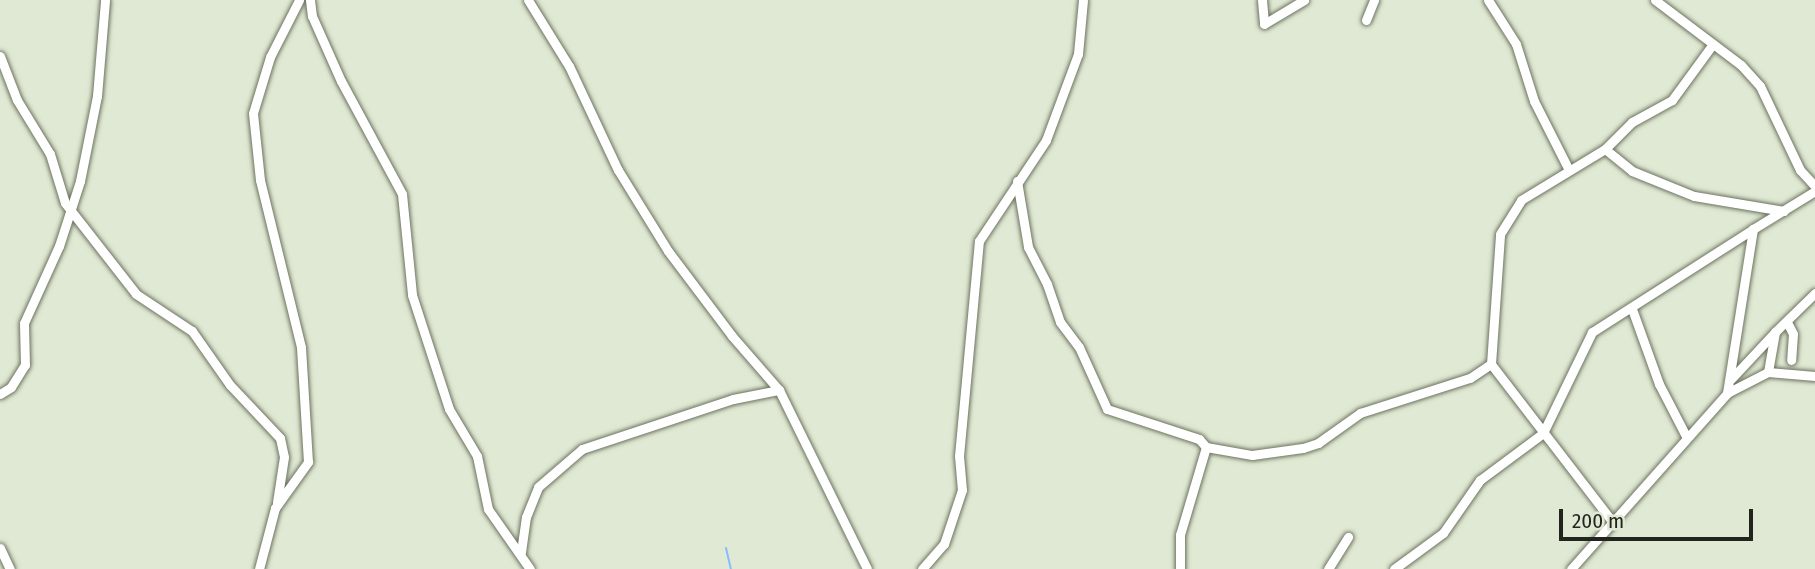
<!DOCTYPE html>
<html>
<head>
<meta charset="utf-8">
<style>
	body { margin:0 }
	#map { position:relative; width:1815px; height:569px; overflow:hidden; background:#e0e9d3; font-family:"Fira Sans Condensed",sans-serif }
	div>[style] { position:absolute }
	.stream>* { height:2px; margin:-1px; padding:0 1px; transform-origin:1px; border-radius:1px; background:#85bdfd }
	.roads { filter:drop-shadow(0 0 2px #6c7460) drop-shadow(0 0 2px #6c7460) }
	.minor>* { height:9px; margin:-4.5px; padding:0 4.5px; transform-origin:4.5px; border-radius:4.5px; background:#fff }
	span { translate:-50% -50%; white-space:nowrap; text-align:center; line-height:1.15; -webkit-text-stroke:5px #e0e9d3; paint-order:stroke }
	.scale { position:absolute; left:1559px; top:509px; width:194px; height:32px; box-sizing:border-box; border:4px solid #22251d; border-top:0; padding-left:9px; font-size:21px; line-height:24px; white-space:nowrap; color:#22251d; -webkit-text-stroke:5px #e0e9d3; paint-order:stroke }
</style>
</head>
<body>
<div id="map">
	<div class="stream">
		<i style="left:726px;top:548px;width:22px;rotate:77deg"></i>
	</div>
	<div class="roads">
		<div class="minor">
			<i style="left:310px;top:0;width:16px;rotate:83deg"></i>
			<i style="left:312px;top:16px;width:71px;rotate:66deg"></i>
			<i style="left:341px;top:81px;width:128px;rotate:61.6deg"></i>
			<i style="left:402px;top:194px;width:101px;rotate:84.3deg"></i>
			<i style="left:412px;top:295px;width:120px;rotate:72deg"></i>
			<i style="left:449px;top:409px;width:55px;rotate:59.2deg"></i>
			<i style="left:477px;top:456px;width:54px;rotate:78.3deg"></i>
			<i style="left:488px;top:509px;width:73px;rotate:55deg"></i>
			<i style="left:528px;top:0;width:78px;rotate:58.2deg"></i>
			<i style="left:569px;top:66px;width:115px;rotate:64.8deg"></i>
			<i style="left:618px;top:170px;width:95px;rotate:58.3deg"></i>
			<i style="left:668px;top:251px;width:106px;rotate:53deg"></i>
			<i style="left:732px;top:336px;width:72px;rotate:49deg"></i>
			<i style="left:779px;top:390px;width:199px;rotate:63.8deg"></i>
			<i style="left:1262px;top:0;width:24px;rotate:85deg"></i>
			<i style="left:1264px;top:24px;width:47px;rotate:-31deg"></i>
			<i style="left:1488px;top:0;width:52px;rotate:57.5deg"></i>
			<i style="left:1516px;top:44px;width:60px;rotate:72.5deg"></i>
			<i style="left:1534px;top:101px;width:77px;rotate:63.1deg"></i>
			<i style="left:1655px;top:0;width:108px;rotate:37.1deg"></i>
			<i style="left:1741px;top:65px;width:28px;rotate:48deg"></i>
			<i style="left:1760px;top:86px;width:93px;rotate:64.5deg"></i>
			<i style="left:1800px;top:170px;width:22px;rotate:47deg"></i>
			<i style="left:1366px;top:20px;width:22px;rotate:-68deg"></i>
			<i style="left:0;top:56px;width:47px;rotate:68.9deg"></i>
			<i style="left:17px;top:100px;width:63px;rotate:58.6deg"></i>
			<i style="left:50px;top:154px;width:51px;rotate:73deg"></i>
			<i style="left:65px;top:203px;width:115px;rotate:52deg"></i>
			<i style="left:136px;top:294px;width:67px;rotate:33.5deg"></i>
			<i style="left:192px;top:331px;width:66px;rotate:54.9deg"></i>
			<i style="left:230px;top:385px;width:73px;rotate:46.7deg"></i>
			<i style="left:280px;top:438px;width:19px;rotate:78deg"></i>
			<i style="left:284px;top:457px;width:46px;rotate:98.8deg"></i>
			<i style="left:1605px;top:149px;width:35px;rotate:39deg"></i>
			<i style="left:1632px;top:171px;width:67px;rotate:22deg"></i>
			<i style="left:1694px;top:196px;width:91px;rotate:9.5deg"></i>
			<i style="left:1017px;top:181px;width:67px;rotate:80.5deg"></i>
			<i style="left:1028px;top:247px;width:42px;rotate:62.8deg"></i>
			<i style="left:1047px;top:284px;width:40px;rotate:71.1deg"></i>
			<i style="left:1060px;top:322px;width:31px;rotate:53deg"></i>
			<i style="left:1079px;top:347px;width:68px;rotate:65.7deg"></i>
			<i style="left:1107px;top:409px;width:97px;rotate:18.1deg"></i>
			<i style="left:1199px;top:439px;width:11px;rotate:49deg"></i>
			<i style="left:1206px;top:447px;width:92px;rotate:106.5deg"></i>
			<i style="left:1180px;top:535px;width:34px;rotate:90deg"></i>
			<i style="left:1632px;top:309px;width:80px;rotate:70.2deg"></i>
			<i style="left:1659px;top:384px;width:59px;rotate:62.6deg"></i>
			<i style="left:1787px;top:322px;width:13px;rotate:63deg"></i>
			<i style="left:1793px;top:334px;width:26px;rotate:94deg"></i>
			<i style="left:1768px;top:372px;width:41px;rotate:-80.1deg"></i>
			<i style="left:1775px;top:332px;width:56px;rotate:-44.3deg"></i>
			<i style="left:1731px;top:379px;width:63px;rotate:-46.9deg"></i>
			<i style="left:1727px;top:393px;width:46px;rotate:-27.1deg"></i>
			<i style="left:1768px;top:372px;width:47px;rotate:4.9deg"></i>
			<i style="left:0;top:394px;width:13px;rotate:-32deg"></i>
			<i style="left:11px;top:387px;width:26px;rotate:-58deg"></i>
			<i style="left:25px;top:365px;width:42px;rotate:-91.4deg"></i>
			<i style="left:24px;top:323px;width:85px;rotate:-65.6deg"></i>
			<i style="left:59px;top:246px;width:68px;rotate:-72.1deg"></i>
			<i style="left:80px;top:181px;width:87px;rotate:-78.7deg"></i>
			<i style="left:97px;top:96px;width:96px;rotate:-85.2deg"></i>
			<i style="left:1206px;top:447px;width:47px;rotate:9.9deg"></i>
			<i style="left:1252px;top:455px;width:51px;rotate:-7.8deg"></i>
			<i style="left:1303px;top:448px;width:16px;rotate:-18deg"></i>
			<i style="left:1318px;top:443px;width:52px;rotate:-35.5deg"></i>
			<i style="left:1360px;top:413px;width:115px;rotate:-17.7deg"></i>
			<i style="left:1470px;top:378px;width:25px;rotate:-34deg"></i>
			<i style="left:1611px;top:520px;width:197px;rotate:-127.6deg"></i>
			<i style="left:1491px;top:364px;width:130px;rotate:-86deg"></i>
			<i style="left:1500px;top:234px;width:40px;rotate:-58deg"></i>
			<i style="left:1521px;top:200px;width:98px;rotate:-31.3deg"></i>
			<i style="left:1605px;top:149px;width:38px;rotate:-45deg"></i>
			<i style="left:1632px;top:122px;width:46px;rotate:-28.8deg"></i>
			<i style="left:1672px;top:100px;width:69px;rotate:-53.8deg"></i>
			<i style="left:0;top:548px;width:23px;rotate:65deg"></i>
			<i style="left:521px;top:552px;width:35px;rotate:-82deg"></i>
			<i style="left:526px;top:517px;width:32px;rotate:-68deg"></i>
			<i style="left:538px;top:487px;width:58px;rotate:-40.8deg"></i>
			<i style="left:582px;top:449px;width:159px;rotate:-18.3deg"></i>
			<i style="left:733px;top:399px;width:47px;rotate:-11.1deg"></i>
			<i style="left:259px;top:569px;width:63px;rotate:-75.3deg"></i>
			<i style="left:275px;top:508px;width:57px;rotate:-54.3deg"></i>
			<i style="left:308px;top:462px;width:115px;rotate:-93.5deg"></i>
			<i style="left:301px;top:347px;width:172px;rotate:-103.8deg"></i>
			<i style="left:260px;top:180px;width:67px;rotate:-96deg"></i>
			<i style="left:253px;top:113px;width:59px;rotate:-73.1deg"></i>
			<i style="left:270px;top:57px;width:64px;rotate:-63deg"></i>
			<i style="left:922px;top:569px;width:33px;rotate:-49deg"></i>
			<i style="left:944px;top:544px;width:57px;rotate:-71.6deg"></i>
			<i style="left:962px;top:490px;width:34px;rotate:-95deg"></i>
			<i style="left:959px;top:456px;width:216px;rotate:-84.7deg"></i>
			<i style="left:979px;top:241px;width:121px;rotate:-56.4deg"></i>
			<i style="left:1046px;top:140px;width:92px;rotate:-69.6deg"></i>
			<i style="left:1078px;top:54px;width:54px;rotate:-84.7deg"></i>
			<i style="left:1328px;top:569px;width:38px;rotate:-58deg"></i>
			<i style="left:1394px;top:569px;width:61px;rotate:-36.3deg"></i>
			<i style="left:1443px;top:533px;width:65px;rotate:-55.1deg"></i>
			<i style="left:1480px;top:480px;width:79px;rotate:-36.7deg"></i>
			<i style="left:1543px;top:433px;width:112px;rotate:-64.1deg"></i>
			<i style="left:1592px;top:332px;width:191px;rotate:-32.6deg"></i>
			<i style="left:1571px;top:569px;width:235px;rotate:-48.4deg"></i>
			<i style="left:1727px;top:393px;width:166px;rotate:-81deg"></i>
			<i style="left:1753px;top:229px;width:73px;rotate:-31.5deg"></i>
		</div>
	</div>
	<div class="scale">200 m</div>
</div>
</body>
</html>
